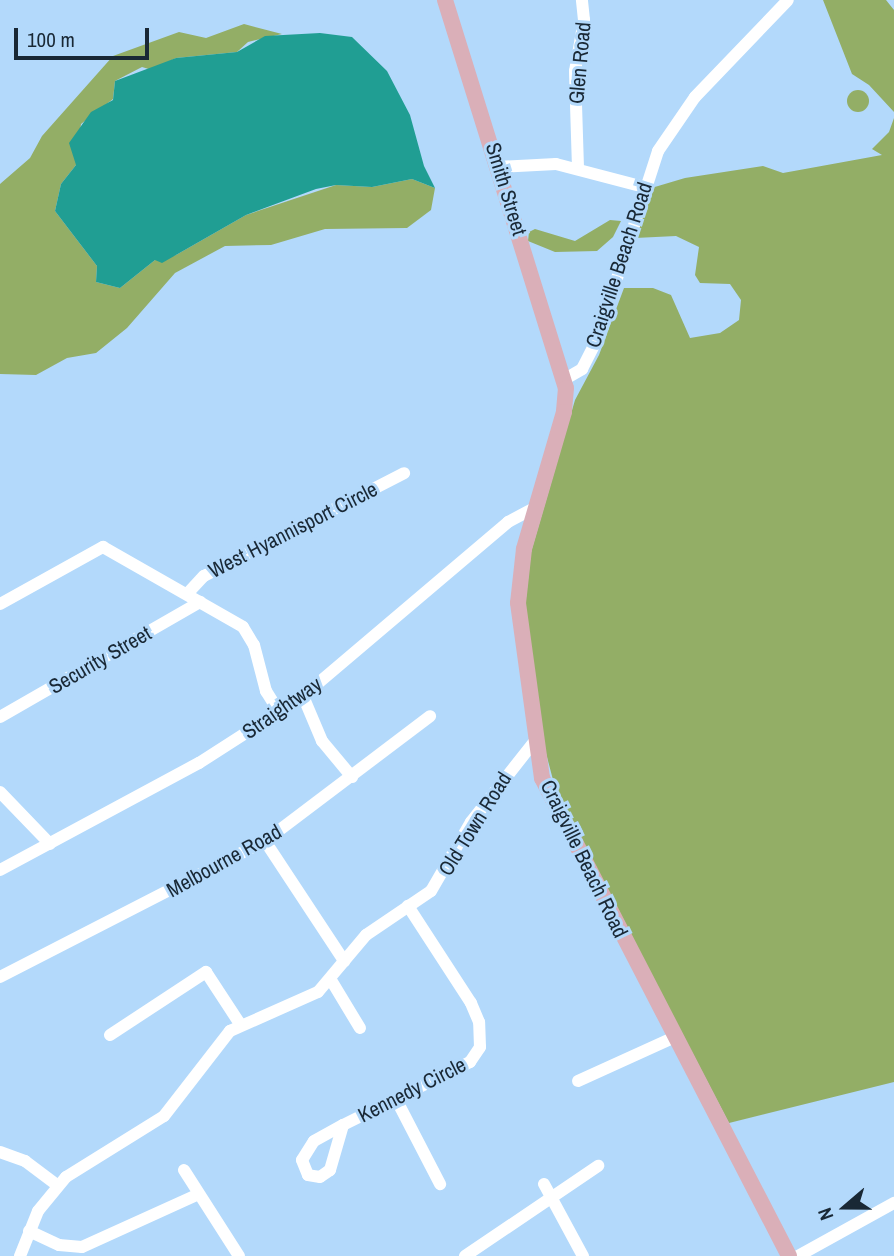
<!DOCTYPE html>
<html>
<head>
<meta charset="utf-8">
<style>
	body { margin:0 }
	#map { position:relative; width:894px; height:1256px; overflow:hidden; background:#b3d9fb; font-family:"Archivo Narrow",sans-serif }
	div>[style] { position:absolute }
	.green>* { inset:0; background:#93ae66 }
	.round { border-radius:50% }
	.water>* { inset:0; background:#209e93 }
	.minor>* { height:12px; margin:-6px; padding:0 6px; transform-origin:6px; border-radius:6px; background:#fff }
	.major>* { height:16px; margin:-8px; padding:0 8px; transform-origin:8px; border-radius:8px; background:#daafb8 }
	span { translate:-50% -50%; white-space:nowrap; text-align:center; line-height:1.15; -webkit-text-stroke:6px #b3d9fb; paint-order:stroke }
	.street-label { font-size:21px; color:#192835 }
	.north { position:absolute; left:810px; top:1172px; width:70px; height:70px; -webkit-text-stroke:5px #b3d9fb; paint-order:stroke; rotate:250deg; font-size:19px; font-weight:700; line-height:28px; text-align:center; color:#192835 }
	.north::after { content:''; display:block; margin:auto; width:24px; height:32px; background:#192835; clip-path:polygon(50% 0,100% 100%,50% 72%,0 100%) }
	.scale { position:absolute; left:14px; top:28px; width:135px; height:32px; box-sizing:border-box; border:4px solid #192835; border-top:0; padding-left:9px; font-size:21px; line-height:24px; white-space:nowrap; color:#192835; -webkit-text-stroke:5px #b3d9fb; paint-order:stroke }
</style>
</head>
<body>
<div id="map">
	<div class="green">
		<i style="clip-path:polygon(823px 0,886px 0,894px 10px,894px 112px,869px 85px,852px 74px)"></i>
		<i style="clip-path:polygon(244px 24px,282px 34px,248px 42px,237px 52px,176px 58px,152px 70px,142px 67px,115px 81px,113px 99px,81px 124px,76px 165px,61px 184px,55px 211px,97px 266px,96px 282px,120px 288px,155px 260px,176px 255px,246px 215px,336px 185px,372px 187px,412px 179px,435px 188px,431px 210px,407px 228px,325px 229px,271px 245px,225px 246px,175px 273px,127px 328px,96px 353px,67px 358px,36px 375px,0 374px,0 184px,30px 158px,42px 136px,113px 56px,179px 32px,206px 38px)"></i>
		<i class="round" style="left:847px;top:90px;width:22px;height:22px"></i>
		<i style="clip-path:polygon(894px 118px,894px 1082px,729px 1123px,557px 795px,542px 738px,525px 607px,531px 552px,575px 400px,599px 355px,624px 288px,653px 288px,671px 295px,690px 338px,720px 333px,739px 320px,741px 300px,730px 284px,700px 283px,695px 275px,699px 247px,676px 236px,635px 238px,648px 189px,685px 178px,763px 166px,783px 173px,882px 155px,872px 149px,889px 132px)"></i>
		<i style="clip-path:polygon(610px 220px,621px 221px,613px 237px,597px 251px,555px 252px,528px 241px,529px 232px,535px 229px,575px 241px)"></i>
	</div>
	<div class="water">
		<i style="clip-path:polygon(320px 33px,352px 37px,387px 71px,410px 115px,424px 166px,435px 188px,412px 179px,372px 187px,336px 185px,316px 189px,246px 215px,162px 263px,155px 260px,120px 288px,96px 282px,97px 266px,55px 211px,61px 184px,76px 165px,69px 143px,91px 112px,113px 100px,115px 81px,176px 58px,237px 52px,265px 36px)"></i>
	</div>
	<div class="minor">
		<i style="left:498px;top:167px;width:58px;rotate:-3deg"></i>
		<i style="left:556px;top:164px;width:91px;rotate:14.6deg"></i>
		<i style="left:578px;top:168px;width:97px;rotate:-91.8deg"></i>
		<i style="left:575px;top:71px;width:52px;rotate:-80deg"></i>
		<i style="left:584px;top:20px;width:20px;rotate:-96deg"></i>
		<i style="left:565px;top:379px;width:20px;rotate:-30deg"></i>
		<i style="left:582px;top:369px;width:36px;rotate:-63deg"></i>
		<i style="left:598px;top:337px;width:195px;rotate:-72.1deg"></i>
		<i style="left:658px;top:151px;width:65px;rotate:-55.6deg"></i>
		<i style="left:695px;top:97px;width:134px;rotate:-46.2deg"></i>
		<i style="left:187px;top:594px;width:25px;rotate:-47deg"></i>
		<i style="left:204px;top:576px;width:225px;rotate:-27.2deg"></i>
		<i style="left:0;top:604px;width:118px;rotate:-29deg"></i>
		<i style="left:103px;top:547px;width:161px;rotate:29.7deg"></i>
		<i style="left:243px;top:627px;width:21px;rotate:59deg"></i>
		<i style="left:254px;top:645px;width:48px;rotate:75.4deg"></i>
		<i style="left:266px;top:691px;width:25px;rotate:58deg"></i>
		<i style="left:303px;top:696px;width:49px;rotate:67.1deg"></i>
		<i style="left:322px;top:741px;width:47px;rotate:50.2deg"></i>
		<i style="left:0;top:717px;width:231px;rotate:-29.9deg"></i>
		<i style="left:0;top:792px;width:72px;rotate:46.1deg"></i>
		<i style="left:265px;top:841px;width:144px;rotate:56.6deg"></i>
		<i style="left:0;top:870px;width:226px;rotate:-28.3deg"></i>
		<i style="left:199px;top:763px;width:124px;rotate:-32.8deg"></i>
		<i style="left:303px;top:696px;width:269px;rotate:-40.3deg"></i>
		<i style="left:508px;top:522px;width:32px;rotate:-28deg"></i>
		<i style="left:0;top:977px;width:298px;rotate:-27.2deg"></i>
		<i style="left:265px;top:841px;width:207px;rotate:-37.1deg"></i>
		<i style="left:331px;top:980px;width:56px;rotate:58.9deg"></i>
		<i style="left:110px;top:1035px;width:115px;rotate:-33.3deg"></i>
		<i style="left:206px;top:972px;width:62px;rotate:56.8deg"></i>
		<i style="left:578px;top:1081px;width:107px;rotate:-24.4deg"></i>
		<i style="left:396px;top:1099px;width:96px;rotate:62.6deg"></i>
		<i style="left:343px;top:1125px;width:47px;rotate:106.1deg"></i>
		<i style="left:330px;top:1170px;width:12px;rotate:145deg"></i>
		<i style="left:320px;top:1177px;width:12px;rotate:-171deg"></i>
		<i style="left:308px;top:1175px;width:16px;rotate:-112deg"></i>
		<i style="left:302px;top:1160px;width:22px;rotate:-58deg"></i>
		<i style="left:314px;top:1141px;width:33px;rotate:-29deg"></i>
		<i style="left:343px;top:1125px;width:142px;rotate:-26.4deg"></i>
		<i style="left:470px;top:1062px;width:18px;rotate:-56deg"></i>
		<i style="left:480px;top:1047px;width:25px;rotate:-92deg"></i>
		<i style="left:479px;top:1022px;width:21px;rotate:-113deg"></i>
		<i style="left:471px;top:1003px;width:116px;rotate:-123deg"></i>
		<i style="left:0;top:1152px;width:27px;rotate:20deg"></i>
		<i style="left:25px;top:1161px;width:40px;rotate:37deg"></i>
		<i style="left:184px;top:1170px;width:102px;rotate:57.4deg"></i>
		<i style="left:544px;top:1184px;width:82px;rotate:61.6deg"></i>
		<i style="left:29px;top:1231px;width:33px;rotate:25deg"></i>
		<i style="left:59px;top:1245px;width:23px;rotate:5deg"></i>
		<i style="left:82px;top:1247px;width:128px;rotate:-24.4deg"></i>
		<i style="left:20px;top:1256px;width:48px;rotate:-68.2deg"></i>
		<i style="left:38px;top:1211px;width:44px;rotate:-50.5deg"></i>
		<i style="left:66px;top:1177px;width:115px;rotate:-31.9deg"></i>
		<i style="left:164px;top:1116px;width:108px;rotate:-52.2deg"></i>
		<i style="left:230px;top:1031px;width:96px;rotate:-23.9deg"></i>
		<i style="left:318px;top:992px;width:75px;rotate:-49.9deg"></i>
		<i style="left:366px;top:935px;width:78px;rotate:-34.1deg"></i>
		<i style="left:431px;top:891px;width:80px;rotate:-59.9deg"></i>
		<i style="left:471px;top:822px;width:102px;rotate:-51.8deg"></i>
		<i style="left:465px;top:1256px;width:161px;rotate:-34.1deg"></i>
		<i style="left:798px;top:1256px;width:110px;rotate:-28.9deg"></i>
	</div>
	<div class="major">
		<i style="left:445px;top:0;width:406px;rotate:72.7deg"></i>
		<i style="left:566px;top:388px;width:24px;rotate:95deg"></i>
		<i style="left:564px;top:412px;width:143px;rotate:106.3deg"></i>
		<i style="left:524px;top:549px;width:54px;rotate:96.3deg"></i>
		<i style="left:518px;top:603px;width:177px;rotate:82.2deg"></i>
		<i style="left:542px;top:778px;width:538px;rotate:62.67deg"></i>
	</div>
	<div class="street-label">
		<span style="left:580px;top:63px;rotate:-85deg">Glen Road</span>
		<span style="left:506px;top:189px;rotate:73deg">Smith Street</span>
		<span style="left:619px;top:265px;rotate:-72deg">Craigville Beach Road</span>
		<span style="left:293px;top:530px;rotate:-27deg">West Hyannisport Circle</span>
		<span style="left:100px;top:660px;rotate:-30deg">Security Street</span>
		<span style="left:282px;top:708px;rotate:-35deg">Straightway</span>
		<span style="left:475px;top:824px;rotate:-58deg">Old Town Road</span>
		<span style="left:584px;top:859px;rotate:64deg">Craigville Beach Road</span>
		<span style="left:224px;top:861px;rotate:-29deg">Melbourne Road</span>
		<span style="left:412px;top:1090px;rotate:-27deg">Kennedy Circle</span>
	</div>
	<div class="north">N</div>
	<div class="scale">100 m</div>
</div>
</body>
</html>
